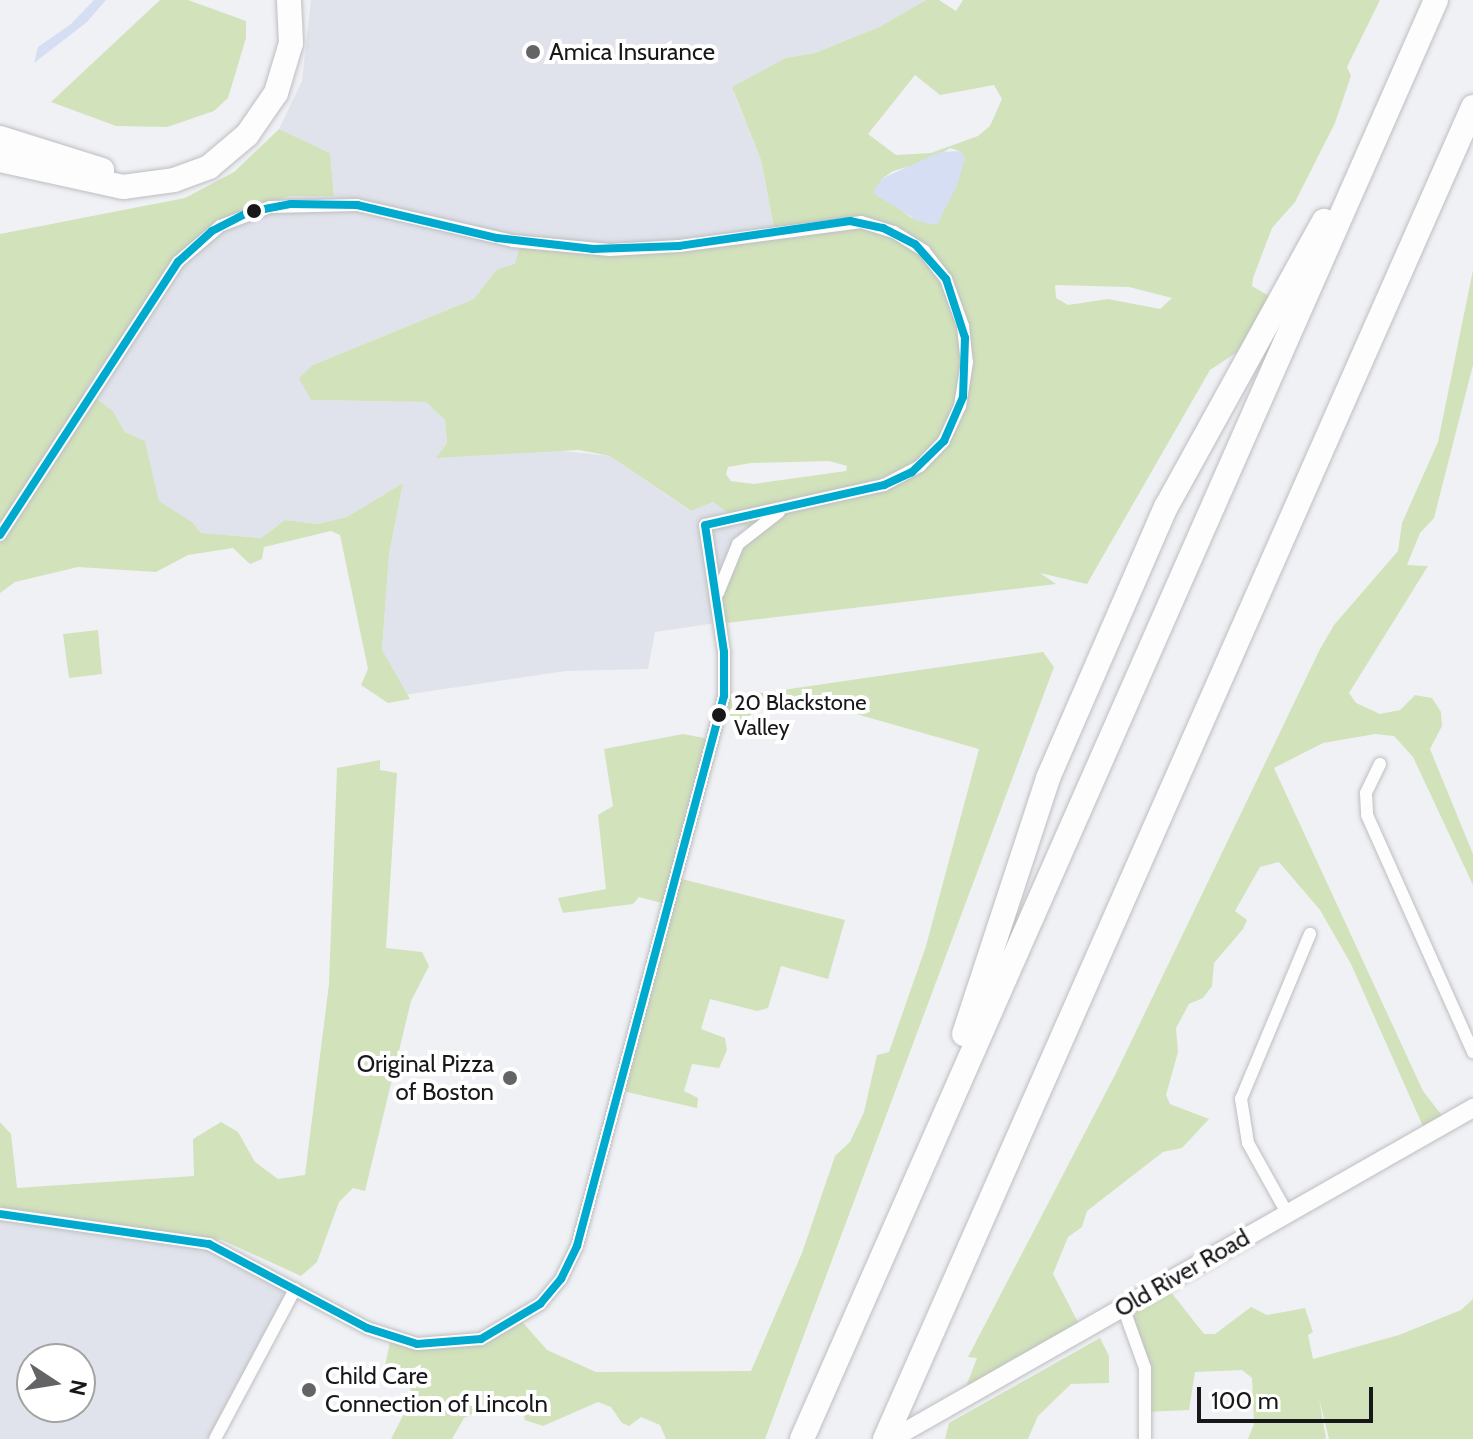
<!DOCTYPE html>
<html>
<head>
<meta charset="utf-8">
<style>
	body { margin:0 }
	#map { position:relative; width:1473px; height:1439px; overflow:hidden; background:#f0f1f5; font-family:Cabin,sans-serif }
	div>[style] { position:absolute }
	.built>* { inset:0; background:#e0e3eb }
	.green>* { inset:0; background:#d2e2bb }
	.water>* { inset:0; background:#d6def4 }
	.roads { filter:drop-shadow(0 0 2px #bebec1) drop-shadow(0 0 2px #bebec1) }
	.minor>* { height:12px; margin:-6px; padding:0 6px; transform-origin:6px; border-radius:6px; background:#fdfdfe }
	.secondary>* { height:18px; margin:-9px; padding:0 9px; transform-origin:9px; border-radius:9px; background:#fdfdfe }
	.motorway>* { height:24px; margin:-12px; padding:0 12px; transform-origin:12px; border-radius:12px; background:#fdfdfe }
	.bus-1>* { height:8px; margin:-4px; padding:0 4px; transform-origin:4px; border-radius:4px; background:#00a9ce }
	.dots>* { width:22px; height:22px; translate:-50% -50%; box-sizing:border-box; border:4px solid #fff; border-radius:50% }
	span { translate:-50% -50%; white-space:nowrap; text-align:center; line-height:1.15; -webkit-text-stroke:8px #fff; paint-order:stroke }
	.bus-label { font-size:22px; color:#18181b }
	.left { translate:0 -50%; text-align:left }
	.poi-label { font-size:24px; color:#18181b }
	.right { translate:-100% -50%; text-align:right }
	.street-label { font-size:24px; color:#18181b }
	.north { position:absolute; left:16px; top:1343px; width:80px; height:80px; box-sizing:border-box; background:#fff; border:2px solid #a3a3a4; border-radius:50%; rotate:102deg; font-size:22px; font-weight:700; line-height:32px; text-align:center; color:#18181b }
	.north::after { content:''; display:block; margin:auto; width:28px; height:36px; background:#646467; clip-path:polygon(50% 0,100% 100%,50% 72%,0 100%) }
	.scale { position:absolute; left:1197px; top:1387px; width:176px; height:36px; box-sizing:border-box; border:4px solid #18181b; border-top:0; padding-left:10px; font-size:24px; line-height:28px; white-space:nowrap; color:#18181b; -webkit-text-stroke:6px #fff; paint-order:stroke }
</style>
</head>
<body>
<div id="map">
	<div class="built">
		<i style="clip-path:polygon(311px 0,926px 0,879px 27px,815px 53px,786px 58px,734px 93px,761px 160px,774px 229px,496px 270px,474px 299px,313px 365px,311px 400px,426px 402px,445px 420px,447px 443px,437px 457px,546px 449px,610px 456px,690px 511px,713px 502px,747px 526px,738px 538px,716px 623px,655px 632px,648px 669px,566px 671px,404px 695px,382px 650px,389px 554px,403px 483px,347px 517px,317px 524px,285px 520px,261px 538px,201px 533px,192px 522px,159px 502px,145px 441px,125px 432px,113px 411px,85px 390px,162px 279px,236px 214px,290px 196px,334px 196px,330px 153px,279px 129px,302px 81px)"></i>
		<i style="clip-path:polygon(evenodd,0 1213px,210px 1244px,292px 1287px,211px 1439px,0 1439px,0 1213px,32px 1359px,80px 1359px,80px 1407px,32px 1407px,32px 1359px)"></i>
	</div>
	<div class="green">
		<i style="clip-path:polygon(160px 0,188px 0,246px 21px,246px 38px,228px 98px,214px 111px,167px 127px,116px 126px,51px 102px)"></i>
		<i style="clip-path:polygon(evenodd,926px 0,939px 0,956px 11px,963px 0,1380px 0,1347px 67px,1351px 76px,1335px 123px,1295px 202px,1272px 228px,1253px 278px,1252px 286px,1274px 299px,1251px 343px,1210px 370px,1087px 584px,1040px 573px,1056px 584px,718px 624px,714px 602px,747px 527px,713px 502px,691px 511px,610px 456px,579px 450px,436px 458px,447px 443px,445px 420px,426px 402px,311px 400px,299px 378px,313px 365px,474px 299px,496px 270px,515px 264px,521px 242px,594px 247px,696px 243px,774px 228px,761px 160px,732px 87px,786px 58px,815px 53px,879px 27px,926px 0,915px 75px,940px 95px,994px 85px,1002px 99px,990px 126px,978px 136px,931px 153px,896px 155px,868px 134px,915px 75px,926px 0,950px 148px,962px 152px,930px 224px,910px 217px,878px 192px,883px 178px,893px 171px,929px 161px,950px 148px,926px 0,1055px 285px,1129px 287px,1172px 298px,1160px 309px,1108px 299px,1068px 305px,1056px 298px,1055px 285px,926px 0,829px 461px,847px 466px,846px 471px,754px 484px,731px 481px,726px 474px,728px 467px,751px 463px,829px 461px)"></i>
		<i style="clip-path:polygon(279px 129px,330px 153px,334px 196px,290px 196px,236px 214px,162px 279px,85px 390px,113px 411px,125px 432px,145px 441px,159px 501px,192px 522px,201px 533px,261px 538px,285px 520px,317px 524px,347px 517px,403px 483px,389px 554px,382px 650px,410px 699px,388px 703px,361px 685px,368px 669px,340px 535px,331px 531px,264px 547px,262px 559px,250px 564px,233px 548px,188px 555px,156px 572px,78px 567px,15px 582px,0 593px,0 234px,185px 198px,234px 172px)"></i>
		<i style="clip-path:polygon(1473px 270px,1473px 365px,1434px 518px,1420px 533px,1407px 565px,1428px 566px,1349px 693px,1356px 703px,1380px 714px,1400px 710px,1415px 695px,1432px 698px,1441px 712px,1442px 726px,1430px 749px,1473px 854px,1473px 885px,1413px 757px,1394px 736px,1375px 734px,1323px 743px,1274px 768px,1423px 1091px,1447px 1122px,1426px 1133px,1351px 964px,1320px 910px,1279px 862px,1260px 867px,1235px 911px,1247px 920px,1243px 929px,1214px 963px,1212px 986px,1203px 998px,1189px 1004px,1176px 1028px,1178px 1052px,1166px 1095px,1170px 1104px,1209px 1119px,1182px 1148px,1163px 1152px,1087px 1211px,1082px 1227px,1068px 1237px,1053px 1274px,1082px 1330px,1034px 1358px,1014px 1358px,965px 1389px,977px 1358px,968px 1357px,1116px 1073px,1320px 649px,1334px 625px,1398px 551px,1402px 523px,1438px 442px)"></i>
		<i style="clip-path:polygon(98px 630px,102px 674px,69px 678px,63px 634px)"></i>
		<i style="clip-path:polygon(1043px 652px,1054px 667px,765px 1439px,666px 1439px,660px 1425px,641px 1417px,629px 1426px,622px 1423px,611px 1407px,598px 1402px,543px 1426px,525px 1420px,522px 1408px,494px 1403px,464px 1418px,452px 1439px,391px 1439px,412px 1398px,409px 1381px,385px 1366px,391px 1337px,418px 1342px,479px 1334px,517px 1316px,547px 1350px,596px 1372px,751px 1371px,802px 1253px,835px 1156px,850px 1142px,864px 1112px,877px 1055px,889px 1052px,926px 946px,979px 749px,779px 692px,765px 695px,746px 721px,717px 715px,721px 699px)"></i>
		<i style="clip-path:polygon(683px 734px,709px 739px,674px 877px,845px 920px,828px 979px,781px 966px,768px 1008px,757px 1011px,710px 999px,701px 1029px,725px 1038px,727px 1050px,719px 1068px,692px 1064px,684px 1091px,698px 1098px,697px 1108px,618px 1090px,665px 904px,639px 897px,633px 904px,563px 913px,558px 898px,606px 889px,598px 815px,613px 806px,604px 749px)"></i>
		<i style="clip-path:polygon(380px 760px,380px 770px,397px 773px,386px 948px,422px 952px,429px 966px,411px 1001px,365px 1191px,353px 1188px,339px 1202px,317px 1262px,301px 1276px,222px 1240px,0 1213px,0 1122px,11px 1134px,17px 1188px,194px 1176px,193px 1139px,221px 1122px,238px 1132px,255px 1162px,278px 1179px,305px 1175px,329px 984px,337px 768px)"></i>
		<i style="clip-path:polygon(1163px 1282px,1204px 1334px,1215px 1334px,1251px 1307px,1267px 1315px,1305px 1308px,1313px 1332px,1308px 1335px,1313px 1359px,1399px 1335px,1461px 1310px,1473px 1299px,1473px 1439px,1329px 1439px,1319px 1398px,1326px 1439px,1248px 1439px,1254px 1424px,1252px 1378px,1242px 1370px,1195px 1372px,1189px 1410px,1145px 1412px,1142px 1361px,1123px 1305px)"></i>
		<i style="clip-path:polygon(1100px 1338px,1109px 1356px,1109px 1383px,1071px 1384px,1038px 1416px,1028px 1439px,945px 1439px,949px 1423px)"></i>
	</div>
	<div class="water">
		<i style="clip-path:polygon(94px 0,106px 0,87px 22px,34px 63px,38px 47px,71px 24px)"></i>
		<i style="clip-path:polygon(961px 151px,965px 158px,957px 185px,937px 225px,918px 221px,873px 193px,881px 179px,940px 152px)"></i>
	</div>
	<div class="roads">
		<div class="minor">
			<i style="left:0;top:535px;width:326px;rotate:-56.9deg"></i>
			<i style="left:178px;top:262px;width:55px;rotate:-40.6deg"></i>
			<i style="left:220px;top:226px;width:53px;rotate:-20.8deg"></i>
			<i style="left:270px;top:207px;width:87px;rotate:-1.3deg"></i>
			<i style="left:357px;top:205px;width:160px;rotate:13deg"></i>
			<i style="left:513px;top:241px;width:97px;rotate:5.3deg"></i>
			<i style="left:610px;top:250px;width:69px;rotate:-3.3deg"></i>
			<i style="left:679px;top:246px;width:184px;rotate:-7.5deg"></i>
			<i style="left:861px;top:222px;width:34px;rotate:17deg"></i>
			<i style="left:894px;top:232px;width:36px;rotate:32deg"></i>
			<i style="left:924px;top:251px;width:36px;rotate:52deg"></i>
			<i style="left:946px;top:279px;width:50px;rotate:70.1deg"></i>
			<i style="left:963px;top:326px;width:36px;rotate:84deg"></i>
			<i style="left:967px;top:362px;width:45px;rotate:99deg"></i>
			<i style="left:960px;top:406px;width:38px;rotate:115deg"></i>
			<i style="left:944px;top:441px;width:35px;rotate:134deg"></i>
			<i style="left:920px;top:466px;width:41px;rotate:152.2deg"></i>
			<i style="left:884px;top:485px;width:183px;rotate:167.4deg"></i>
			<i style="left:705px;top:525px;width:128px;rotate:81.5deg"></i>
			<i style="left:724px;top:652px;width:44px;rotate:90deg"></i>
			<i style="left:724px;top:696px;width:569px;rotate:104.96deg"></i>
			<i style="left:577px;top:1246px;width:37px;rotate:116deg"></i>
			<i style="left:561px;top:1279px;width:33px;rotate:130deg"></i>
			<i style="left:540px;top:1304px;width:69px;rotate:149.3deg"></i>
			<i style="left:481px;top:1339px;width:64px;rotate:175.5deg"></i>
			<i style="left:417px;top:1344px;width:52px;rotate:-162.3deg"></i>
			<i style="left:367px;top:1328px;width:179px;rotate:-152deg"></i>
			<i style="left:209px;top:1244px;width:211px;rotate:-171.8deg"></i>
			<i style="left:718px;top:593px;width:53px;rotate:-67.8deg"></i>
			<i style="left:738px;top:544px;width:52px;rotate:-38deg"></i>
			<i style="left:1380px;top:764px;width:32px;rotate:116deg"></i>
			<i style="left:1366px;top:793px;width:22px;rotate:87deg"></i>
			<i style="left:1367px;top:815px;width:260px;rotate:65.9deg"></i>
			<i style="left:1287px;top:1213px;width:80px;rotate:-119.1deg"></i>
			<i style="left:1248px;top:1143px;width:45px;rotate:-99deg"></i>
			<i style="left:1241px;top:1099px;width:179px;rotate:-67.3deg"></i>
			<i style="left:1123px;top:1307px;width:65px;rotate:70.2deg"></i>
			<i style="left:1145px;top:1368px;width:71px;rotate:90deg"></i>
			<i style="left:215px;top:1439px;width:170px;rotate:-61.9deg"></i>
		</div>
		<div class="secondary">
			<i style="left:892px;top:1439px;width:669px;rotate:-29.67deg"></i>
		</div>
		<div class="motorway">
			<i style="left:0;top:138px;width:107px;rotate:17.4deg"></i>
			<i style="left:0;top:160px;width:126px;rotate:12.4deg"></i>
			<i style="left:123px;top:187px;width:51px;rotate:-7.8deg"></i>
			<i style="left:174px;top:180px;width:37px;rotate:-20deg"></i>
			<i style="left:209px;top:167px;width:50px;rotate:-40.1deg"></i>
			<i style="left:247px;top:135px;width:51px;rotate:-55.4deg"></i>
			<i style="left:276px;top:93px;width:52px;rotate:-73.3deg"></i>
			<i style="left:291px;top:43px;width:43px;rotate:-92.7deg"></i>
			<i style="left:964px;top:1034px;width:269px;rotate:-71.8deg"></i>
			<i style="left:1048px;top:778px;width:296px;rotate:-66.5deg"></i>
			<i style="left:1166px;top:507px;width:327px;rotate:-61.1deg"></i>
			<i style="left:802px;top:1439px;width:1572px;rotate:-66.22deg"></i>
			<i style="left:885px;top:1439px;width:1456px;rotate:-66.18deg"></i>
		</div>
	</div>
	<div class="bus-1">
		<i style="left:0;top:535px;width:326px;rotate:-56.9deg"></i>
		<i style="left:178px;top:262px;width:46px;rotate:-42.4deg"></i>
		<i style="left:212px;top:231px;width:42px;rotate:-27.2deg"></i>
		<i style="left:249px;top:212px;width:43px;rotate:-10.8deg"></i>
		<i style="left:291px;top:204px;width:66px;rotate:0.9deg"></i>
		<i style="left:357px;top:205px;width:144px;rotate:13.3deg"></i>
		<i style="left:497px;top:238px;width:97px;rotate:6.5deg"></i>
		<i style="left:593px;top:249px;width:86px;rotate:-2deg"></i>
		<i style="left:679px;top:246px;width:173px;rotate:-8.3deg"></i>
		<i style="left:850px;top:221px;width:34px;rotate:12deg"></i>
		<i style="left:883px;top:228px;width:36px;rotate:27deg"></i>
		<i style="left:915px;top:244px;width:47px;rotate:48.5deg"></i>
		<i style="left:946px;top:279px;width:62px;rotate:72.1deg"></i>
		<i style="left:965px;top:338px;width:59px;rotate:91.9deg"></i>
		<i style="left:963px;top:397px;width:48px;rotate:113.4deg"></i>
		<i style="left:944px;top:441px;width:45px;rotate:135.9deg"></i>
		<i style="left:912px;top:472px;width:31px;rotate:155deg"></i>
		<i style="left:884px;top:485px;width:183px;rotate:167.4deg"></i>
		<i style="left:0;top:1214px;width:211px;rotate:8.2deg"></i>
		<i style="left:209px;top:1244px;width:179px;rotate:28deg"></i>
		<i style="left:367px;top:1328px;width:52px;rotate:17.7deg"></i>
		<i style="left:417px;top:1344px;width:64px;rotate:-4.5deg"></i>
		<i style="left:481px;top:1339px;width:69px;rotate:-30.7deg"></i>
		<i style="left:540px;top:1304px;width:33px;rotate:-50deg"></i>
		<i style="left:561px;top:1279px;width:37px;rotate:-64deg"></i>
		<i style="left:577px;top:1246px;width:569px;rotate:-75.04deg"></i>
		<i style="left:724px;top:696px;width:44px;rotate:-90deg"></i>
		<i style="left:724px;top:652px;width:128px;rotate:-98.5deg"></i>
	</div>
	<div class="dots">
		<i style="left:533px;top:52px;background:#646467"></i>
		<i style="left:254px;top:211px;background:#18181b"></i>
		<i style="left:719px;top:715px;background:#18181b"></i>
		<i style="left:510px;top:1078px;background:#646467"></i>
		<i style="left:309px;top:1390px;background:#646467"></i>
	</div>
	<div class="bus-label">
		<span class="left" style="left:734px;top:715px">20 Blackstone<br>Valley</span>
	</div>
	<div class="poi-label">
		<span class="left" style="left:549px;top:52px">Amica Insurance</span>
		<span class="right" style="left:494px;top:1078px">Original Pizza<br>of Boston</span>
		<span class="left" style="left:325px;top:1390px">Child Care<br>Connection of Lincoln</span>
	</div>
	<div class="street-label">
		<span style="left:1182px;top:1273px;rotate:-30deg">Old River Road</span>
	</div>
	<div class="north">N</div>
	<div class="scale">100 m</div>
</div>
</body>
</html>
